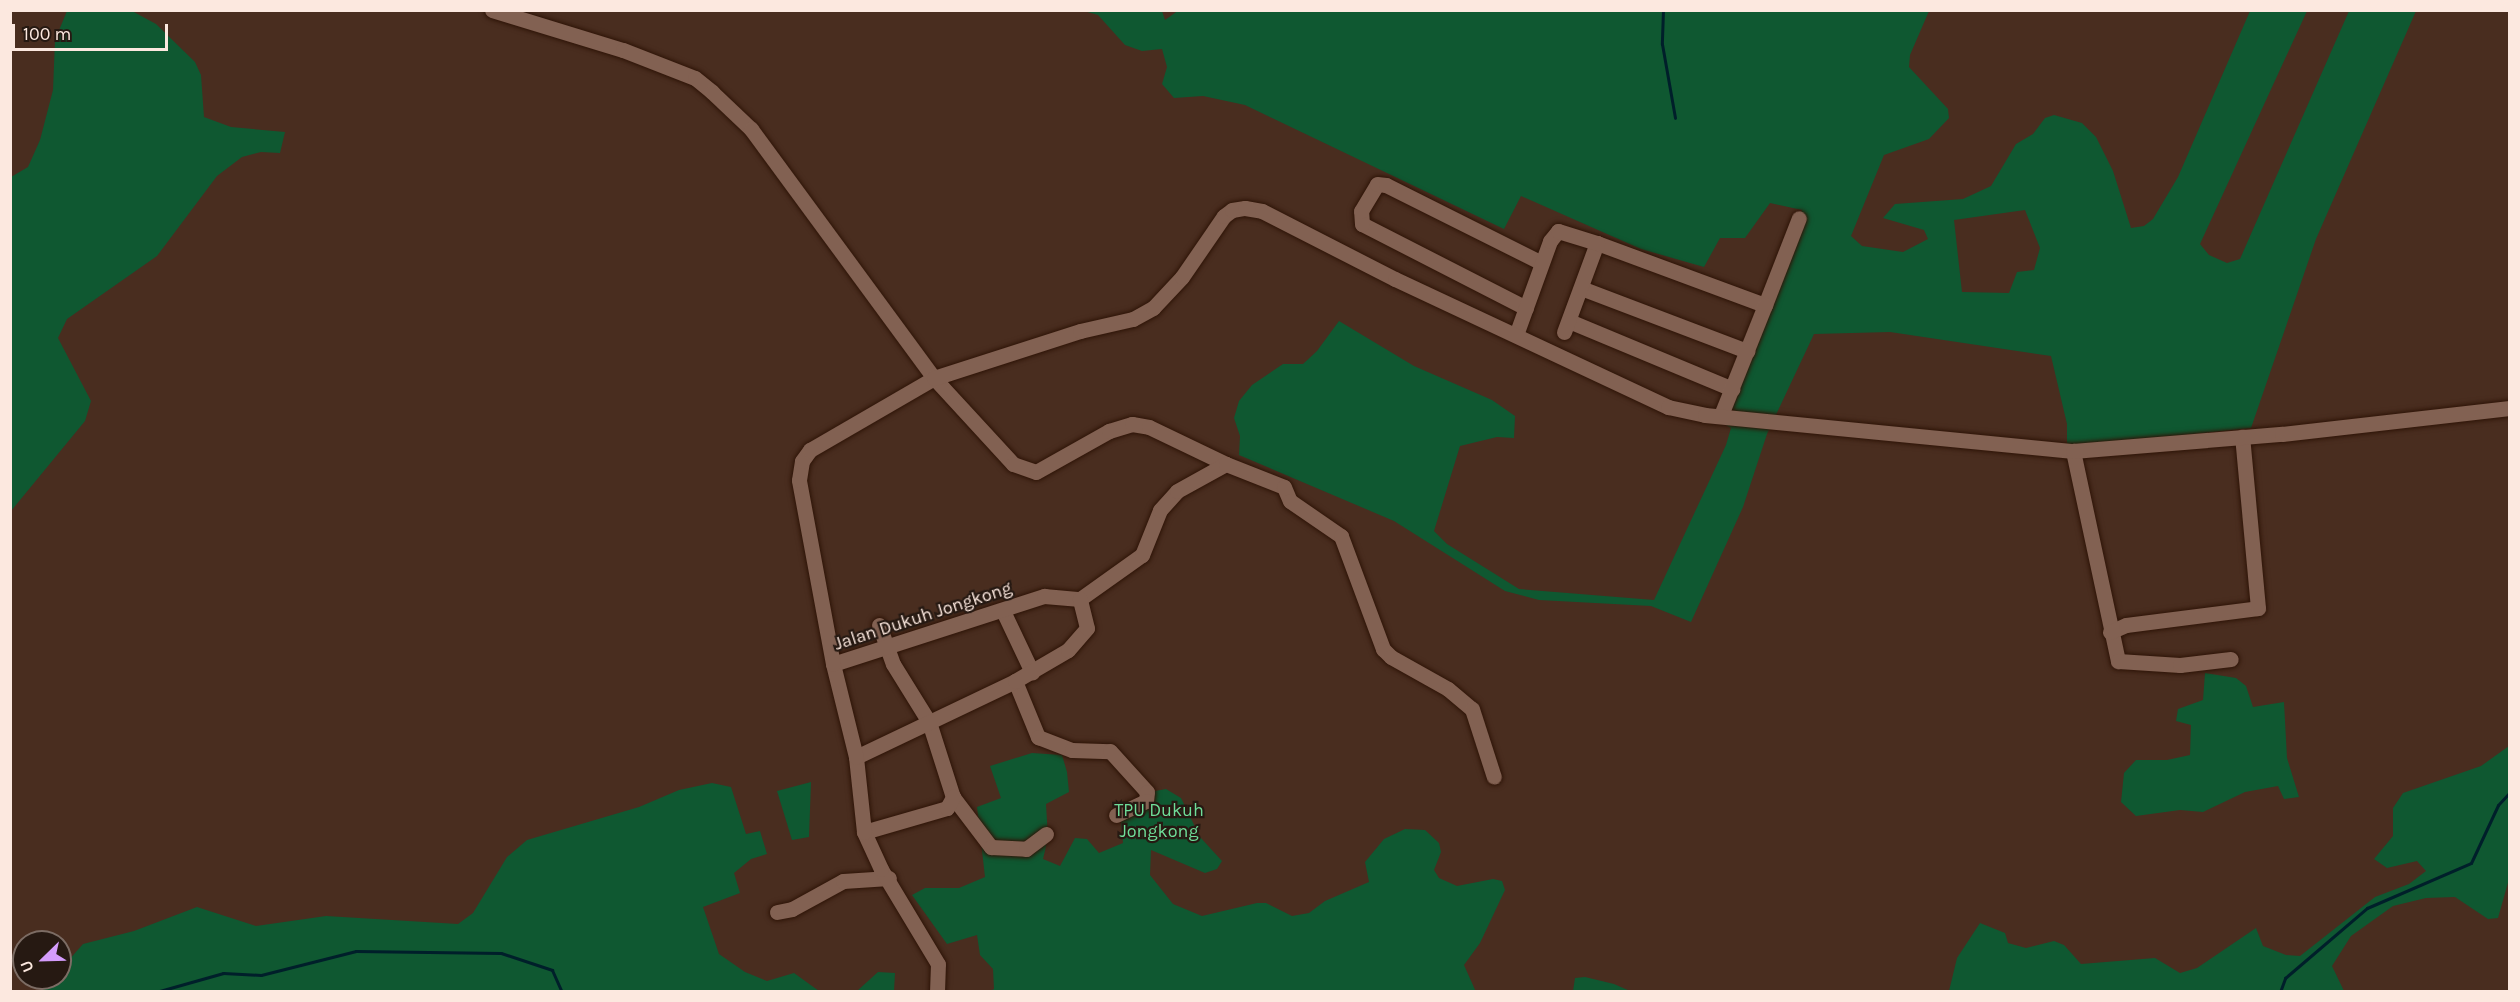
<!DOCTYPE html>
<html>
<head>
<meta charset="utf-8">
<style>
	body { margin:0 }
	#map { position:relative; width:2520px; height:1002px; overflow:hidden; background:#492d1f; font-family:Karla,sans-serif }
	div>[style] { position:absolute }
	.green>* { inset:0; background:#0f5831 }
	.stream>* { height:3px; margin:-1.5px; padding:0 1.5px; transform-origin:1.5px; border-radius:1.5px; background:#001f2a }
	.roads { filter:drop-shadow(0 0 2px #2e1407) drop-shadow(0 0 2px #2e1407) }
	.minor>* { height:15px; margin:-7.5px; padding:0 7.5px; transform-origin:7.5px; border-radius:7.5px; background:#826152 }
	span { translate:-50% -50%; white-space:nowrap; text-align:center; line-height:1.15; -webkit-text-stroke:4.5px #261912; paint-order:stroke }
	.street-label { font-size:18px; color:#fce8df }
	.park-label { font-size:18px; color:#6fde99 }
	.frame { position:absolute; inset:0; border:12px solid #fce8df; pointer-events:none }
	.north { position:absolute; left:12px; top:930px; width:60px; height:60px; box-sizing:border-box; background:#261912; border:2px solid #7c6c64; border-radius:50%; rotate:247deg; font-size:16px; font-weight:700; line-height:24px; text-align:center; color:#fce8df }
	.north::after { content:''; display:block; margin:auto; width:21px; height:27px; background:#d49cfb; clip-path:polygon(50% 0,100% 100%,50% 72%,0 100%) }
	.scale { position:absolute; left:12px; top:24px; width:156px; height:27px; box-sizing:border-box; border:3px solid #fce8df; border-top:0; padding-left:8px; font-size:18px; line-height:21px; white-space:nowrap; color:#fce8df; -webkit-text-stroke:4px #261912; paint-order:stroke }
</style>
</head>
<body>
<div id="map">
	<div class="green">
		<i style="clip-path:polygon(evenodd,1179px 10px,1929px 11px,1910px 55px,1909px 67px,1948px 109px,1949px 118px,1929px 139px,1884px 155px,1851px 236px,1862px 246px,1903px 252px,1928px 239px,1924px 230px,1883px 218px,1895px 204px,1963px 199px,1991px 186px,2016px 144px,2033px 134px,2045px 118px,2054px 115px,2082px 123px,2096px 137px,2113px 171px,2131px 228px,2144px 226px,2153px 219px,2178px 177px,2250px 11px,2307px 11px,2200px 244px,2209px 255px,2227px 263px,2240px 259px,2349px 11px,2416px 11px,2316px 239px,2251px 428px,2067px 447px,2067px 424px,2051px 356px,1890px 332px,1814px 334px,1767px 434px,1743px 507px,1691px 622px,1651px 606px,1539px 600px,1505px 591px,1394px 521px,1239px 455px,1240px 436px,1234px 418px,1239px 401px,1252px 385px,1283px 364px,1303px 364px,1317px 351px,1339px 321px,1414px 366px,1492px 400px,1515px 416px,1514px 438px,1497px 437px,1460px 446px,1434px 531px,1447px 544px,1519px 589px,1654px 600px,1726px 445px,1731px 428px,1722px 423px,1802px 210px,1770px 203px,1745px 238px,1720px 238px,1704px 267px,1641px 249px,1521px 196px,1504px 229px,1245px 105px,1203px 96px,1174px 98px,1162px 84px,1167px 67px,1162px 49px,1142px 51px,1125px 45px,1098px 15px,1084px 11px,1162px 11px,1165px 20px,1179px 10px,2025px 210px,2040px 248px,2034px 270px,2017px 272px,2009px 293px,1962px 292px,1954px 220px,2025px 210px)"></i>
		<i style="clip-path:polygon(67px 11px,132px 11px,156px 24px,195px 62px,201px 75px,204px 117px,231px 127px,285px 132px,280px 153px,261px 152px,242px 157px,217px 176px,157px 256px,67px 319px,58px 338px,91px 401px,85px 421px,11px 511px,11px 177px,28px 167px,40px 140px,53px 90px,55px 40px)"></i>
		<i style="clip-path:polygon(2205px 673px,2236px 678px,2246px 686px,2253px 707px,2284px 702px,2287px 758px,2299px 797px,2284px 799px,2278px 786px,2245px 792px,2203px 812px,2180px 810px,2136px 816px,2121px 802px,2124px 773px,2136px 760px,2167px 760px,2190px 755px,2191px 725px,2176px 721px,2178px 709px,2203px 700px)"></i>
		<i style="clip-path:polygon(2509px 746px,2509px 879px,2498px 918px,2488px 919px,2455px 897px,2426px 898px,2393px 906px,2351px 936px,2332px 966px,2344px 991px,1949px 991px,1957px 958px,1980px 923px,2005px 933px,2008px 943px,2026px 948px,2054px 941px,2064px 945px,2081px 964px,2155px 958px,2180px 973px,2197px 968px,2256px 928px,2263px 946px,2286px 955px,2300px 956px,2375px 897px,2409px 884px,2426px 871px,2417px 861px,2387px 868px,2374px 859px,2393px 836px,2393px 808px,2403px 793px,2481px 766px)"></i>
		<i style="clip-path:polygon(1032px 753px,1062px 755px,1067px 772px,1069px 792px,1046px 804px,1048px 838px,1043px 859px,1060px 866px,1075px 838px,1087px 839px,1099px 853px,1123px 843px,1121px 820px,1150px 792px,1166px 789px,1181px 798px,1200px 837px,1222px 861px,1217px 869px,1205px 873px,1151px 850px,1150px 875px,1173px 904px,1202px 916px,1257px 903px,1266px 903px,1292px 916px,1309px 913px,1325px 901px,1369px 882px,1365px 862px,1384px 839px,1405px 829px,1425px 830px,1439px 843px,1441px 852px,1434px 870px,1439px 878px,1457px 886px,1493px 879px,1502px 881px,1505px 890px,1480px 943px,1464px 965px,1476px 992px,990px 991px,994px 989px,993px 969px,980px 955px,977px 935px,947px 944px,912px 895px,925px 888px,959px 888px,985px 877px,977px 807px,1001px 798px,990px 766px)"></i>
		<i style="clip-path:polygon(811px 782px,809px 837px,792px 840px,777px 791px)"></i>
		<i style="clip-path:polygon(712px 783px,731px 787px,746px 834px,760px 831px,767px 854px,751px 859px,734px 873px,740px 893px,703px 907px,719px 954px,745px 972px,767px 981px,794px 973px,819px 991px,42px 991px,54px 978px,60px 978px,60px 970px,83px 944px,134px 931px,197px 907px,256px 926px,326px 916px,458px 924px,473px 913px,507px 857px,527px 840px,639px 807px,679px 790px)"></i>
		<i style="clip-path:polygon(878px 972px,895px 973px,894px 991px,857px 991px)"></i>
		<i style="clip-path:polygon(1585px 977px,1614px 984px,1630px 991px,1573px 991px,1575px 978px)"></i>
	</div>
	<div class="stream">
		<i style="left:1663px;top:10px;width:34px;rotate:92deg"></i>
		<i style="left:1662px;top:44px;width:75px;rotate:80deg"></i>
		<i style="left:156px;top:992px;width:70px;rotate:-15.8deg"></i>
		<i style="left:223px;top:973px;width:38px;rotate:3deg"></i>
		<i style="left:261px;top:975px;width:98px;rotate:-14.2deg"></i>
		<i style="left:356px;top:951px;width:145px;rotate:0.8deg"></i>
		<i style="left:501px;top:953px;width:54px;rotate:18.4deg"></i>
		<i style="left:552px;top:970px;width:24px;rotate:66deg"></i>
		<i style="left:2280px;top:992px;width:15px;rotate:-70deg"></i>
		<i style="left:2285px;top:978px;width:108px;rotate:-40.5deg"></i>
		<i style="left:2367px;top:908px;width:113px;rotate:-23.4deg"></i>
		<i style="left:2471px;top:863px;width:64px;rotate:-65deg"></i>
		<i style="left:2498px;top:805px;width:18px;rotate:-47deg"></i>
	</div>
	<div class="roads">
		<div class="minor">
			<i style="left:492px;top:10px;width:137px;rotate:17deg"></i>
			<i style="left:623px;top:50px;width:77px;rotate:21.3deg"></i>
			<i style="left:695px;top:78px;width:22px;rotate:39deg"></i>
			<i style="left:712px;top:92px;width:54px;rotate:43.5deg"></i>
			<i style="left:751px;top:129px;width:309px;rotate:53.7deg"></i>
			<i style="left:934px;top:378px;width:117px;rotate:47.4deg"></i>
			<i style="left:1013px;top:464px;width:24px;rotate:19deg"></i>
			<i style="left:1036px;top:472px;width:84px;rotate:-29.3deg"></i>
			<i style="left:1109px;top:431px;width:24px;rotate:-17deg"></i>
			<i style="left:1132px;top:424px;width:17px;rotate:10deg"></i>
			<i style="left:1149px;top:427px;width:85px;rotate:25.7deg"></i>
			<i style="left:1581px;top:288px;width:178px;rotate:20.8deg"></i>
			<i style="left:1765px;top:305px;width:93px;rotate:-68.7deg"></i>
			<i style="left:1526px;top:308px;width:184px;rotate:-152.9deg"></i>
			<i style="left:1362px;top:224px;width:13px;rotate:-94deg"></i>
			<i style="left:1361px;top:211px;width:31px;rotate:-59deg"></i>
			<i style="left:1377px;top:184px;width:9px;rotate:6deg"></i>
			<i style="left:1386px;top:185px;width:174px;rotate:26.6deg"></i>
			<i style="left:1569px;top:321px;width:177px;rotate:22.6deg"></i>
			<i style="left:1564px;top:332px;width:95px;rotate:-69.7deg"></i>
			<i style="left:1597px;top:243px;width:179px;rotate:20.3deg"></i>
			<i style="left:1765px;top:305px;width:118px;rotate:111.8deg"></i>
			<i style="left:1516px;top:335px;width:100px;rotate:-70.1deg"></i>
			<i style="left:1550px;top:241px;width:13px;rotate:-51deg"></i>
			<i style="left:1558px;top:231px;width:41px;rotate:17.1deg"></i>
			<i style="left:2073px;top:451px;width:215px;rotate:77.9deg"></i>
			<i style="left:2118px;top:661px;width:62px;rotate:3.7deg"></i>
			<i style="left:2180px;top:665px;width:51px;rotate:-6.7deg"></i>
			<i style="left:1003px;top:611px;width:68px;rotate:64.6deg"></i>
			<i style="left:879px;top:625px;width:41px;rotate:70.3deg"></i>
			<i style="left:893px;top:664px;width:68px;rotate:58.2deg"></i>
			<i style="left:929px;top:722px;width:79px;rotate:72.3deg"></i>
			<i style="left:953px;top:797px;width:63px;rotate:52.8deg"></i>
			<i style="left:991px;top:847px;width:35px;rotate:3deg"></i>
			<i style="left:1026px;top:849px;width:25px;rotate:-37deg"></i>
			<i style="left:2110px;top:632px;width:17px;rotate:-24deg"></i>
			<i style="left:2126px;top:625px;width:133px;rotate:-7.3deg"></i>
			<i style="left:2258px;top:608px;width:172px;rotate:-95.3deg"></i>
			<i style="left:833px;top:664px;width:222px;rotate:-17.9deg"></i>
			<i style="left:1044px;top:596px;width:36px;rotate:5deg"></i>
			<i style="left:1080px;top:599px;width:76px;rotate:-35.4deg"></i>
			<i style="left:1142px;top:555px;width:48px;rotate:-68.2deg"></i>
			<i style="left:1160px;top:510px;width:25px;rotate:-48deg"></i>
			<i style="left:1177px;top:491px;width:56px;rotate:-28.9deg"></i>
			<i style="left:1226px;top:464px;width:62px;rotate:21.6deg"></i>
			<i style="left:1284px;top:487px;width:15px;rotate:67deg"></i>
			<i style="left:1290px;top:501px;width:62px;rotate:34.5deg"></i>
			<i style="left:1341px;top:536px;width:121px;rotate:69.6deg"></i>
			<i style="left:1383px;top:649px;width:11px;rotate:45deg"></i>
			<i style="left:1391px;top:657px;width:65px;rotate:29.3deg"></i>
			<i style="left:1448px;top:689px;width:31px;rotate:40deg"></i>
			<i style="left:1472px;top:709px;width:71px;rotate:72.1deg"></i>
			<i style="left:1015px;top:681px;width:61px;rotate:67.7deg"></i>
			<i style="left:1038px;top:737px;width:36px;rotate:21deg"></i>
			<i style="left:1072px;top:750px;width:38px;rotate:2deg"></i>
			<i style="left:1110px;top:751px;width:55px;rotate:47.9deg"></i>
			<i style="left:1147px;top:792px;width:9px;rotate:96deg"></i>
			<i style="left:1146px;top:801px;width:33px;rotate:155deg"></i>
			<i style="left:856px;top:757px;width:176px;rotate:-25.5deg"></i>
			<i style="left:1015px;top:681px;width:61px;rotate:-30.3deg"></i>
			<i style="left:1068px;top:650px;width:29px;rotate:-49deg"></i>
			<i style="left:1087px;top:628px;width:30px;rotate:-104deg"></i>
			<i style="left:864px;top:832px;width:86px;rotate:-16.1deg"></i>
			<i style="left:947px;top:808px;width:13px;rotate:-61deg"></i>
			<i style="left:777px;top:912px;width:15px;rotate:-11deg"></i>
			<i style="left:792px;top:909px;width:58px;rotate:-28.8deg"></i>
			<i style="left:843px;top:881px;width:46px;rotate:-3.7deg"></i>
			<i style="left:937px;top:992px;width:28px;rotate:-88deg"></i>
			<i style="left:938px;top:964px;width:111px;rotate:-121deg"></i>
			<i style="left:881px;top:869px;width:41px;rotate:-114.7deg"></i>
			<i style="left:864px;top:832px;width:75px;rotate:-96.1deg"></i>
			<i style="left:856px;top:757px;width:96px;rotate:-103.9deg"></i>
			<i style="left:833px;top:664px;width:187px;rotate:-100.5deg"></i>
			<i style="left:799px;top:480px;width:19px;rotate:-81deg"></i>
			<i style="left:802px;top:461px;width:14px;rotate:-54deg"></i>
			<i style="left:810px;top:450px;width:143px;rotate:-30.1deg"></i>
			<i style="left:934px;top:378px;width:153px;rotate:-17.8deg"></i>
			<i style="left:1080px;top:331px;width:54px;rotate:-12.8deg"></i>
			<i style="left:1133px;top:319px;width:23px;rotate:-29deg"></i>
			<i style="left:1153px;top:308px;width:42px;rotate:-46.9deg"></i>
			<i style="left:1182px;top:277px;width:74px;rotate:-55.5deg"></i>
			<i style="left:1224px;top:216px;width:10px;rotate:-37deg"></i>
			<i style="left:1232px;top:210px;width:13px;rotate:-9deg"></i>
			<i style="left:1245px;top:208px;width:17px;rotate:10deg"></i>
			<i style="left:1262px;top:211px;width:149px;rotate:27.1deg"></i>
			<i style="left:1395px;top:279px;width:302px;rotate:25.1deg"></i>
			<i style="left:1668px;top:407px;width:38px;rotate:12deg"></i>
			<i style="left:1705px;top:415px;width:370px;rotate:5.6deg"></i>
			<i style="left:2073px;top:451px;width:210px;rotate:-4.7deg"></i>
			<i style="left:2282px;top:434px;width:229px;rotate:-6.5deg"></i>
		</div>
	</div>
	<div class="street-label">
		<span style="left:923px;top:616px;rotate:-18deg">Jalan Dukuh Jongkong</span>
	</div>
	<div class="park-label">
		<span style="left:1159px;top:821px">TPU Dukuh<br>Jongkong</span>
	</div>
	<div class="frame"></div>
	<div class="north">U</div>
	<div class="scale">100 m</div>
</div>
</body>
</html>
